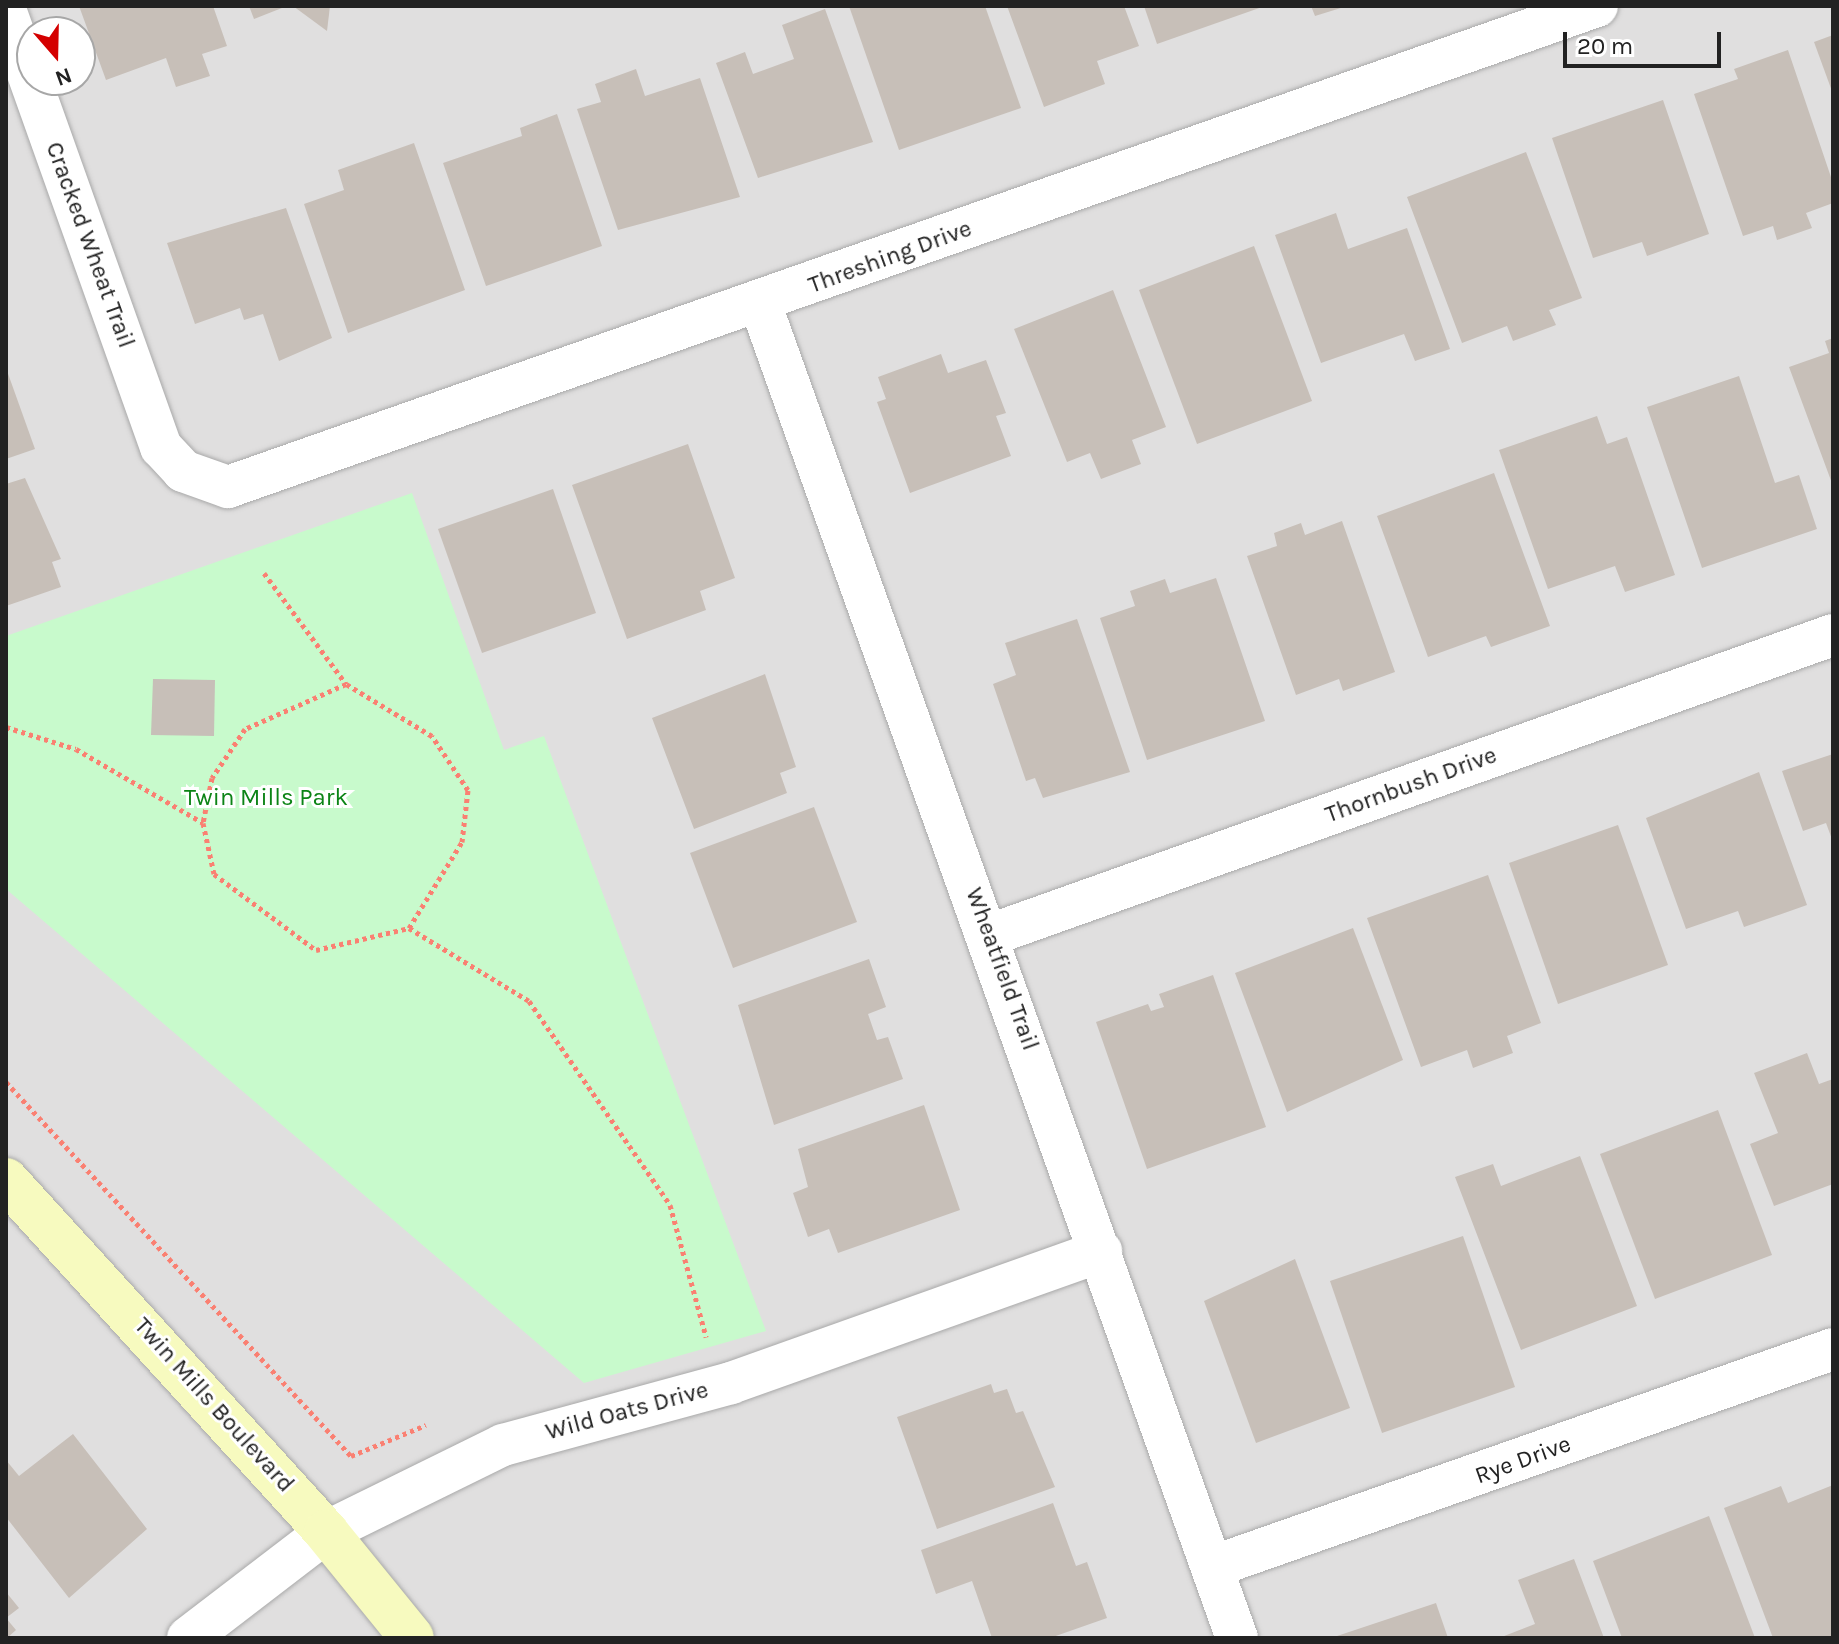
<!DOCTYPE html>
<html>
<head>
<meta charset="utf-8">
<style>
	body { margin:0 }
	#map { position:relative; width:1839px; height:1644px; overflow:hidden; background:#f2efe9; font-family:Karla,sans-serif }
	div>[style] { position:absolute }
	.residential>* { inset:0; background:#e0dfdf }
	.park>* { inset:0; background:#c8facc }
	.building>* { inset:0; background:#c7bfb8 }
	.path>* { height:5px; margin-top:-2.5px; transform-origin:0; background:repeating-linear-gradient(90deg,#fa8072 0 4px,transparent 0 8px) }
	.roads { filter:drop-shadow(0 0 2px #a9a9a9) drop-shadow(0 0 2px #a9a9a9) }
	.street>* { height:42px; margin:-21px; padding:0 21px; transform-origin:21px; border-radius:21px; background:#fff }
	.secondary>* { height:44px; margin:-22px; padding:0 22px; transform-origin:22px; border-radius:22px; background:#f7fabf }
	span { translate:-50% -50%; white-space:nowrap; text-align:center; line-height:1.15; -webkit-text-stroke:6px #fff; paint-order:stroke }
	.street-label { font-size:24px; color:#222 }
	.park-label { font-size:24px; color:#0c8416 }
	.frame { position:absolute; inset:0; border:8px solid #222; pointer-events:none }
	.north { position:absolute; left:16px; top:16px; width:80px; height:80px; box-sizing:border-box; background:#fff; border:2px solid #a7a7a7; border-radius:50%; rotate:160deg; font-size:22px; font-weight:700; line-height:32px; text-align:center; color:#222 }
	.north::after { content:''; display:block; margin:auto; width:28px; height:36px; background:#d40000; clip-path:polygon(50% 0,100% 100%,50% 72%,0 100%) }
	.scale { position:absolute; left:1563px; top:32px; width:158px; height:36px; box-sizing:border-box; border:4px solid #222; border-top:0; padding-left:10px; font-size:24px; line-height:28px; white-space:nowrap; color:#222; -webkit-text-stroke:6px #fff; paint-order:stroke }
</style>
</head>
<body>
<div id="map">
	<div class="residential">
		<i style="clip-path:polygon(evenodd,6px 6px,1833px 6px,1833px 1638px,6px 1638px,6px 6px,32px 32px,80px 32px,80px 80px,32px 80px,32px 32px)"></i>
	</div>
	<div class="park">
		<i style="clip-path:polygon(412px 493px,504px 750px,544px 736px,766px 1331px,584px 1383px,6px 889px,6px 636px)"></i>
	</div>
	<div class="building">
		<i style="clip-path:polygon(79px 6px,213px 6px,227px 46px,202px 54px,210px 76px,176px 87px,166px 58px,106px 80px)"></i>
		<i style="clip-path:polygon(249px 6px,287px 6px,254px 19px)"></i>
		<i style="clip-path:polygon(293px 6px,330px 6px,327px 31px)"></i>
		<i style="clip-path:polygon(849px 6px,985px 6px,1021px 108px,899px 150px)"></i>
		<i style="clip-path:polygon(1007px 6px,1124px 6px,1139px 46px,1097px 61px,1105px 84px,1044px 107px)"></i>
		<i style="clip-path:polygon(1144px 6px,1265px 6px,1157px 44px)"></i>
		<i style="clip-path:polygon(1311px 6px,1344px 6px,1344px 7px,1315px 16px)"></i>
		<i style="clip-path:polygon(825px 9px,873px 142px,758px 178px,716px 63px,745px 52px,753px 74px,794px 59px,782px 25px)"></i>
		<i style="clip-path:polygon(1833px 35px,1833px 94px,1814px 42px)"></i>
		<i style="clip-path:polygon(1788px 50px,1833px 183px,1833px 203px,1806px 213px,1812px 228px,1777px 240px,1773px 226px,1743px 236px,1694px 94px,1738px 79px,1734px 69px)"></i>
		<i style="clip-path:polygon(636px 69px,645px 96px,700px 78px,740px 197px,618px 230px,577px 109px,601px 102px,595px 84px)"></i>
		<i style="clip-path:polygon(1663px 100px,1709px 234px,1647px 256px,1642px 242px,1593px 258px,1552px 138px)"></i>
		<i style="clip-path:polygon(557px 114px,602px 246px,486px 286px,443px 163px,522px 136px,520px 128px)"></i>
		<i style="clip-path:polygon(414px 143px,465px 290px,348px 333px,304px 204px,344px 190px,338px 170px)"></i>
		<i style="clip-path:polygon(1526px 152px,1582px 298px,1549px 310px,1556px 325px,1513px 341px,1507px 326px,1462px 343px,1407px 197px)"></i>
		<i style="clip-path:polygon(286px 208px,332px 338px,279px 361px,263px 314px,244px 320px,240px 308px,195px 324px,167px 243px)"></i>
		<i style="clip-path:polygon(1336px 213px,1348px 249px,1407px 228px,1450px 349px,1415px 361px,1404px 334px,1321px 363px,1275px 235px)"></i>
		<i style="clip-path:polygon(1254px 246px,1312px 401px,1197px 444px,1139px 290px)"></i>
		<i style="clip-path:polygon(1113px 290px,1166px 427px,1132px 440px,1141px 464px,1101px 479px,1090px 453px,1067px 462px,1014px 329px)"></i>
		<i style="clip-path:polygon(1833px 338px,1833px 486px,1789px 367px,1829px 353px,1825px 341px)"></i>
		<i style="clip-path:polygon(941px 354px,948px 373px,986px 360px,1006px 413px,996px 416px,1011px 456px,910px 493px,877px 402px,886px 399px,878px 377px)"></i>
		<i style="clip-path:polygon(6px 368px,35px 449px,6px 459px)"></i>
		<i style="clip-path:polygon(1739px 376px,1775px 483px,1799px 475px,1817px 529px,1702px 568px,1647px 407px)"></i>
		<i style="clip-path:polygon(1597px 416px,1607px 444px,1627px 437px,1675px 575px,1625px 592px,1615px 566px,1548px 589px,1499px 450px)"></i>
		<i style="clip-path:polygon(688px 444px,735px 578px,700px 591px,706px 610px,627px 639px,572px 485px)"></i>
		<i style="clip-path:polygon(1494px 473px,1550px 626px,1491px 647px,1486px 636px,1428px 657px,1377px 516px)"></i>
		<i style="clip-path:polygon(25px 478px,61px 559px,52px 562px,61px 587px,6px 606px,6px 484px)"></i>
		<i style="clip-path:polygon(553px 489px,596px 613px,482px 653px,438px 529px)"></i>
		<i style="clip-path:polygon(1342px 521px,1395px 672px,1343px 691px,1339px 679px,1296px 695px,1247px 556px,1277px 546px,1274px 533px,1301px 523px,1305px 535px)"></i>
		<i style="clip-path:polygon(1216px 578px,1265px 721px,1147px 760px,1100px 618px,1135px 606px,1130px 591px,1165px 579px,1170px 593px)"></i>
		<i style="clip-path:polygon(1077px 619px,1130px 772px,1043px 798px,1035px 778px,1026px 781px,993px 684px,1016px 675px,1005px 643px)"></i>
		<i style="clip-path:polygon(765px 674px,796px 767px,780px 773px,787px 793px,694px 829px,652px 718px)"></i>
		<i style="clip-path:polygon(153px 679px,215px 680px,214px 736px,151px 735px)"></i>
		<i style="clip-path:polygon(1833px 754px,1833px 842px,1826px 823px,1803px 831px,1782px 771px)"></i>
		<i style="clip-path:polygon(1759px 772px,1807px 905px,1744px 927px,1738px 911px,1686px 929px,1646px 818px)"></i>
		<i style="clip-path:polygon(814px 807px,857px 922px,733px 968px,690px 853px)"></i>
		<i style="clip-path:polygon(1618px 825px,1668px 965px,1558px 1004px,1509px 863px)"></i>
		<i style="clip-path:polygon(1488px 875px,1541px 1023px,1507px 1036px,1513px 1053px,1473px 1068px,1467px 1050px,1421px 1067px,1367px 918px)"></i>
		<i style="clip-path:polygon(1353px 928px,1403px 1060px,1287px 1112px,1235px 973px)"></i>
		<i style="clip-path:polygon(869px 959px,886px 1007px,868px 1014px,877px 1040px,888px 1037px,903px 1079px,774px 1125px,738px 1005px)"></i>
		<i style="clip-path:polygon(1213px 975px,1266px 1127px,1147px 1169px,1096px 1022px,1148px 1004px,1151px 1011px,1164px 1007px,1159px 994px)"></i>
		<i style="clip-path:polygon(1807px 1053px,1819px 1084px,1833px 1079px,1833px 1184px,1774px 1206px,1750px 1144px,1778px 1133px,1754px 1073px)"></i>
		<i style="clip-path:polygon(924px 1105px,960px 1210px,838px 1253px,829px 1229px,808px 1237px,793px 1193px,808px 1187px,798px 1149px)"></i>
		<i style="clip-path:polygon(1718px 1110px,1772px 1255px,1655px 1299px,1600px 1154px)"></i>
		<i style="clip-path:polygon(1580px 1156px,1637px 1306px,1521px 1350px,1455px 1177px,1493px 1164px,1501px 1186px)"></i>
		<i style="clip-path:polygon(1463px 1236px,1515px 1387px,1382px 1433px,1330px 1281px)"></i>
		<i style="clip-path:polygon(1295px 1259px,1350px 1408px,1256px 1443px,1204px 1301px)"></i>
		<i style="clip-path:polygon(991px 1384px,994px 1393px,1007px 1389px,1016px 1413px,1023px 1411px,1055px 1487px,937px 1529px,897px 1417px)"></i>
		<i style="clip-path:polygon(73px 1434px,147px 1529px,69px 1598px,6px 1517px,6px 1460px,19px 1476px)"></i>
		<i style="clip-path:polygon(1833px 1485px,1833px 1638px,1773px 1638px,1724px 1508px,1781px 1486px,1788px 1503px)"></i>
		<i style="clip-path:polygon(1053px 1503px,1076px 1566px,1087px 1562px,1107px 1618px,1050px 1638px,992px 1638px,972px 1581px,936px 1594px,921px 1550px)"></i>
		<i style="clip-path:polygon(1709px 1516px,1755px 1638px,1622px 1638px,1593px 1561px)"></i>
		<i style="clip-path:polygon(1574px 1559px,1604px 1638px,1499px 1638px,1535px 1624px,1518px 1580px)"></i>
		<i style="clip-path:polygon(6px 1592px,19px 1608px,6px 1618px,16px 1630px,7px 1638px,6px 1638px)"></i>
		<i style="clip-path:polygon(1436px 1603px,1448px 1638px,1334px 1638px,1334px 1637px)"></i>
	</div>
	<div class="path">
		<i style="left:264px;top:573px;width:138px;rotate:53.5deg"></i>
		<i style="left:6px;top:727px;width:73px;rotate:17.4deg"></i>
		<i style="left:76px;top:749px;width:147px;rotate:30.2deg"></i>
		<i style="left:409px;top:928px;width:101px;rotate:-58.4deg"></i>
		<i style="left:462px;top:842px;width:52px;rotate:-83.4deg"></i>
		<i style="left:468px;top:790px;width:65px;rotate:-123.7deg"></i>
		<i style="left:432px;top:736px;width:100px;rotate:-148.8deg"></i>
		<i style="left:346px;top:684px;width:111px;rotate:156deg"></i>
		<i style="left:245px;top:729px;width:59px;rotate:124deg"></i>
		<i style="left:212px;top:778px;width:46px;rotate:101.3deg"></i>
		<i style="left:203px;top:823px;width:52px;rotate:77.8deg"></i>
		<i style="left:214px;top:874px;width:127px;rotate:36.7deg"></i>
		<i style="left:316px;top:950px;width:96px;rotate:-13.3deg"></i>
		<i style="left:409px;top:928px;width:140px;rotate:31.3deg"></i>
		<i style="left:529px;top:1001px;width:248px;rotate:55.3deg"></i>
		<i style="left:670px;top:1205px;width:137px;rotate:74.7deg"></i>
		<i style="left:6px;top:1082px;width:509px;rotate:47.31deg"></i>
		<i style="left:351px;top:1456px;width:81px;rotate:-22.5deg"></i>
	</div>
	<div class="roads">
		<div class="street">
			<i style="left:6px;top:12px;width:462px;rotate:70.4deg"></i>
			<i style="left:161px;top:447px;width:33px;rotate:47deg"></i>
			<i style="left:183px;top:471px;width:48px;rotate:19.6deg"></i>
			<i style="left:228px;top:487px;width:1451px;rotate:-19.36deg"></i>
			<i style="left:760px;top:303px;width:1418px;rotate:70.34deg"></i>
			<i style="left:990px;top:935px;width:895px;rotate:-19.59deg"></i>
			<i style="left:1212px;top:1567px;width:658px;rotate:-19.34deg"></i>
			<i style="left:188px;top:1638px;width:174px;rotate:-37.5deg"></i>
			<i style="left:326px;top:1532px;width:197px;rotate:-26.2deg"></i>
			<i style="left:503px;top:1445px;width:236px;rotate:-15.2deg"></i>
			<i style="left:731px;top:1383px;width:393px;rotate:-19.6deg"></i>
		</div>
		<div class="secondary">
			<i style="left:6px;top:1180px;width:476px;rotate:47.7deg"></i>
			<i style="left:326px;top:1532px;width:136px;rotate:50.9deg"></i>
		</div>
	</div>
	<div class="street-label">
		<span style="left:90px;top:245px;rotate:70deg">Cracked Wheat Trail</span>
		<span style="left:890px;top:257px;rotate:-20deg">Threshing Drive</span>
		<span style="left:1411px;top:785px;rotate:-20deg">Thornbush Drive</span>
		<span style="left:1002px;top:969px;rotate:70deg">Wheatfield Trail</span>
		<span style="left:214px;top:1405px;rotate:48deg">Twin Mills Boulevard</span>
		<span style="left:627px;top:1411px;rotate:-15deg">Wild Oats Drive</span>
		<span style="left:1523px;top:1460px;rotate:-20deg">Rye Drive</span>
	</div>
	<div class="park-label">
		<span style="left:266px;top:798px">Twin Mills Park</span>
	</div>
	<div class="frame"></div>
	<div class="north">N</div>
	<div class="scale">20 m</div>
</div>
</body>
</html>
